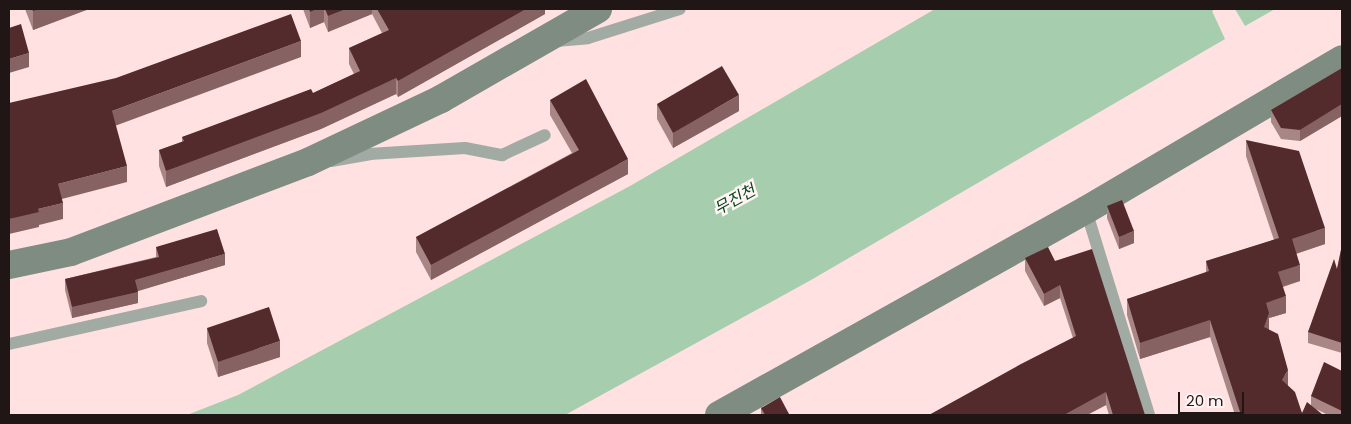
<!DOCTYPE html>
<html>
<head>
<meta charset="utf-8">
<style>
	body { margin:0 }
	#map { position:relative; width:1351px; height:424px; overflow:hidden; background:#fee1e0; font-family:Poppins,"Noto Sans KR",sans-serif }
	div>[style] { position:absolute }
	.water>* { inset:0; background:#a6cdad }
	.lane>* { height:12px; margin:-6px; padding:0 6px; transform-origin:6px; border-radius:6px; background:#a1aaa3 }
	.secondary>* { height:28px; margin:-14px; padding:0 14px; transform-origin:14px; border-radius:14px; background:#7f8c81 }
	.wall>* { inset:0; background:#a98686 }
	.shaded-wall>* { inset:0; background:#876262 }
	.building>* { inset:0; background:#542b2c }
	span { translate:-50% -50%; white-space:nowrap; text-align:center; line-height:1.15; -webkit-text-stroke:5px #fff3f3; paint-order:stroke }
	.water-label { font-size:16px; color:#02441c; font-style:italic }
	.frame { position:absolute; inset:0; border:10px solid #201616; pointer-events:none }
	.scale { position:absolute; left:1178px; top:392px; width:66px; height:22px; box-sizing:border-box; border:2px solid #201616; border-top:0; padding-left:6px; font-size:15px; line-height:18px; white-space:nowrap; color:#201616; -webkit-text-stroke:4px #fff3f3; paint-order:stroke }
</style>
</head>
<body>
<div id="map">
	<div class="water">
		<i style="clip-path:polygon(935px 9px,1216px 9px,1212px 11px,1225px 39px,811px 280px,565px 415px,187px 415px,238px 395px,630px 186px)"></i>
		<i style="clip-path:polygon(1235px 9px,1275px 9px,1245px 26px)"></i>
	</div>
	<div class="lane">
		<i style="left:556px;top:41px;width:32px;rotate:-5deg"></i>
		<i style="left:588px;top:38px;width:96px;rotate:-17.5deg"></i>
		<i style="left:331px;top:161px;width:39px;rotate:-10deg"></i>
		<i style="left:369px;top:154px;width:96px;rotate:-3.6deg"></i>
		<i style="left:465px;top:148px;width:38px;rotate:11deg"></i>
		<i style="left:502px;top:155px;width:47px;rotate:-24.9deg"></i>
		<i style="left:1086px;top:210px;width:214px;rotate:72.9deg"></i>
		<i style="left:9px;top:344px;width:197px;rotate:-12.6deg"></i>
	</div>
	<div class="secondary">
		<i style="left:9px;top:265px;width:63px;rotate:-11.8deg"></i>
		<i style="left:71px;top:252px;width:254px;rotate:-20.8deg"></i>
		<i style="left:308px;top:162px;width:147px;rotate:-25.3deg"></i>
		<i style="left:441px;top:99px;width:181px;rotate:-29.8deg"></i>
		<i style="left:719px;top:415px;width:420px;rotate:-29.2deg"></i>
		<i style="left:1086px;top:210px;width:297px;rotate:-30.5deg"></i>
	</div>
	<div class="wall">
		<i style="clip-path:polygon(25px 9px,89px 9px,33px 30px)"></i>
		<i style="clip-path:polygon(303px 9px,545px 9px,545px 14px,398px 97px,396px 94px,321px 129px,166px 187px,159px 166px,159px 150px,182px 142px,182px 137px,313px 93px,354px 74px,349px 64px,349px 48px,382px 33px,372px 14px,328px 32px,324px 22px,310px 28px)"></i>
		<i style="clip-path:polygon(1342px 68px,1342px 116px,1300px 141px,1281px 139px,1271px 122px,1271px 110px)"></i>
		<i style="clip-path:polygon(550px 100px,628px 174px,431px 280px,416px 252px,416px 237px,572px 153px,550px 115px)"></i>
		<i style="clip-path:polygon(657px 104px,739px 111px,673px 148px,657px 119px)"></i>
		<i style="clip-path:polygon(1246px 140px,1325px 244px,1296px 254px,1300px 281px,1283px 287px,1286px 313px,1269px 318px,1269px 330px,1288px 386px,1302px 413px,1311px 405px,1311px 396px,1342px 371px,1342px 415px,1328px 415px,1316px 409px,1323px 415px,1235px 415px,1210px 337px,1140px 359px,1127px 315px,1127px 299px,1206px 273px,1206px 261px,1274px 240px,1246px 156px)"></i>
		<i style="clip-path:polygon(1107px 206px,1134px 243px,1119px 249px,1107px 218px)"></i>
		<i style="clip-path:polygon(1342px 245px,1342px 353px,1308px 343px,1308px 332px,1337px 269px)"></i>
		<i style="clip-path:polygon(156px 247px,225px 265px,137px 291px,138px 303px,72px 318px,65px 290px,65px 279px,156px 257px)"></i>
		<i style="clip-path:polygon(1025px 258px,1055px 261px,1145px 415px,1109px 415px,1106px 405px,1087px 415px,929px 415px,1073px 338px,1060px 298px,1044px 306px,1025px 271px)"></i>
		<i style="clip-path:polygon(207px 328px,280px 357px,218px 377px,207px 343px)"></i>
		<i style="clip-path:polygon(761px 408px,789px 415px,761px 415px)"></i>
	</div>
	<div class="shaded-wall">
		<i style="clip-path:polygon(40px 9px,89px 9px,33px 30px,33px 11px)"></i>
		<i style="clip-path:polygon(317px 9px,324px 9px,324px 22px,310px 28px,310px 12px)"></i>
		<i style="clip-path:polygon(346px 9px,372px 9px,372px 14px,328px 32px,328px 16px)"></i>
		<i style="clip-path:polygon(526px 9px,545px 9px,545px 14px,398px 97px,398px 81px)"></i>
		<i style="clip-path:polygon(301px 41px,301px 57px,112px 127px,112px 111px)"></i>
		<i style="clip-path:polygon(29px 53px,29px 67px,9px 73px,9px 59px)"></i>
		<i style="clip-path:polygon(396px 78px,396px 94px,321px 129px,166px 187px,166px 171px)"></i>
		<i style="clip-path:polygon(739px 95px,739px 111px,673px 148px,673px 133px)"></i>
		<i style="clip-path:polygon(1342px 104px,1342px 116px,1300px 141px,1300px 130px)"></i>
		<i style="clip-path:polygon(628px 159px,628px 174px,431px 280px,431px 265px)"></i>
		<i style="clip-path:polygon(127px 166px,127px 182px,58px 200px,58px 184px)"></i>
		<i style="clip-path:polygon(63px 203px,63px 219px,39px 225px,39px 227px,9px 234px,9px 219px,38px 209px)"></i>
		<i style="clip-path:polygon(1325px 228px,1325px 244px,1292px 255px,1292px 239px)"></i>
		<i style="clip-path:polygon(1134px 231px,1134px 243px,1119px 249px,1119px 237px)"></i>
		<i style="clip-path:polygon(225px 254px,225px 265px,135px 292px,135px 280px)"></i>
		<i style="clip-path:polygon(1300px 265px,1300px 281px,1278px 288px,1278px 272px)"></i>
		<i style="clip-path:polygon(1060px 285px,1060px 298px,1044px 306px,1044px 294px)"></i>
		<i style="clip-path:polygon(138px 292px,138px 303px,72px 318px,72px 307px)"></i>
		<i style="clip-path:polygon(1286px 296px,1286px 313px,1269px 318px,1269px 329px,1264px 344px,1264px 327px,1266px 303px)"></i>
		<i style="clip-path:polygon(1210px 320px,1210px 337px,1140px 359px,1140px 343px)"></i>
		<i style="clip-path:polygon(280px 341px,280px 357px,218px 377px,218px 362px)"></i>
		<i style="clip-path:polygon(1288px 370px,1288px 386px,1282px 380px)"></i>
		<i style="clip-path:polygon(1106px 392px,1106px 405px,1087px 415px,1064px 415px)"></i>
	</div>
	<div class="building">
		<i style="clip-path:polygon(32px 9px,40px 9px,33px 11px)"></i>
		<i style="clip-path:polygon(309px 9px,317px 9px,310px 12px)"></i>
		<i style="clip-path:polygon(325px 9px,346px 9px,328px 16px)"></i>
		<i style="clip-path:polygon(377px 9px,526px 9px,398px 81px,396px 78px,321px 113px,166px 171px,159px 150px,184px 141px,182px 137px,311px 89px,313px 93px,360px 71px,349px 48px,389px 30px)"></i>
		<i style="clip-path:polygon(291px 14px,301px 41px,112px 111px,127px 166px,58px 184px,63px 203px,38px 209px,39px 212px,9px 219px,9px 200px,10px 200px,9px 195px,9px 103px,116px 78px)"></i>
		<i style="clip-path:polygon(21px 24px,29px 53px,9px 59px,9px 28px)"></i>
		<i style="clip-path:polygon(722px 66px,739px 95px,673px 133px,657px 104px)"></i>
		<i style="clip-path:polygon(1342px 68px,1342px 104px,1300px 130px,1281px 128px,1271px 110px)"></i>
		<i style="clip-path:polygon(586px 79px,628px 159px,431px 265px,416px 237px,579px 150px,550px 100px)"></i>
		<i style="clip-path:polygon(1246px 140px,1299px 151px,1325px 228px,1292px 239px,1300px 265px,1278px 272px,1286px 296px,1266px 303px,1269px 313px,1264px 327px,1278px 334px,1288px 370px,1282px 380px,1295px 392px,1302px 413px,1307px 402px,1323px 415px,1241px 415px,1210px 320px,1140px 343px,1127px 299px,1209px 271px,1206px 261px,1279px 238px)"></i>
		<i style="clip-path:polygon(1122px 200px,1134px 231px,1119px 237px,1107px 206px)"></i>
		<i style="clip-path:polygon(217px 229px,225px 254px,135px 280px,138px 292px,72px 307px,65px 279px,159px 257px,156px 247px)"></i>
		<i style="clip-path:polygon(1342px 245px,1342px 343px,1308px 332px,1334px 259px,1337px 269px)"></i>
		<i style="clip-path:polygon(1048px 247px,1055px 261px,1092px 249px,1145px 415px,1113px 415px,1106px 392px,1064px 415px,929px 415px,1021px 364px,1076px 336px,1060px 285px,1044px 294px,1025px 258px)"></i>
		<i style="clip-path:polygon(269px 307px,280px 341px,218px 362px,207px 328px)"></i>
		<i style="clip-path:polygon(1324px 362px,1342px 371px,1342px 411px,1311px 396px)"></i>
		<i style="clip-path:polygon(780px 397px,789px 414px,787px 415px,765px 415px,761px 408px)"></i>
	</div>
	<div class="water-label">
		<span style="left:735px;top:200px;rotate:-29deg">무진천</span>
	</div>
	<div class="frame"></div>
	<div class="scale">20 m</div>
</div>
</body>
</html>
